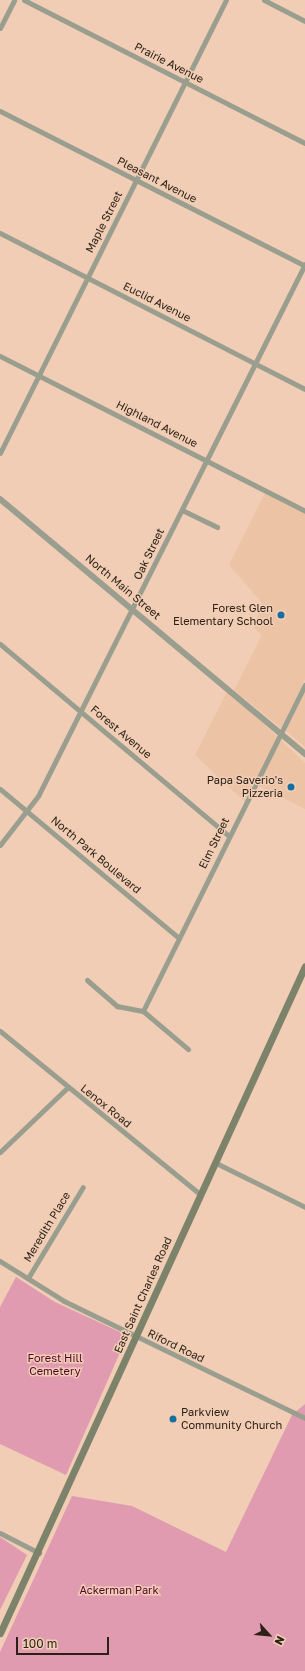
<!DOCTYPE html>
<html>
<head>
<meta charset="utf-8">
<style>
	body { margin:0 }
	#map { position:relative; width:305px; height:1671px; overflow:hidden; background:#f0cdb4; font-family:"Golos Text",sans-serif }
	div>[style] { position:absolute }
	.built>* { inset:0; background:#ecc3a5 }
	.green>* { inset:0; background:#e09bb1 }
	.minor>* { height:5px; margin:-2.5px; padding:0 2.5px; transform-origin:2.5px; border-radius:2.5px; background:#9a9e8e }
	.tertiary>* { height:6px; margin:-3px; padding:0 3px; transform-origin:3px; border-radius:3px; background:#9a9e8e }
	.secondary>* { height:7px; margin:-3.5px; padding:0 3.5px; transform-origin:3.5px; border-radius:3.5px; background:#7d836b }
	.dots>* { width:11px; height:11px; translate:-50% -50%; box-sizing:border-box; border:2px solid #f0cdb4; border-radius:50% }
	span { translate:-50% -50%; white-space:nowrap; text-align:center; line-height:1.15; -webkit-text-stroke:3px #f0cdb4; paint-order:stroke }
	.street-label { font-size:11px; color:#2d2117 }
	.poi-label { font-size:11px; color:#2d2117 }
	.right { translate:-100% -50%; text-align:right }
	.left { translate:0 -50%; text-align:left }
	.park-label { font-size:11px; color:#55042c }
	.north { position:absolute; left:249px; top:1615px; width:40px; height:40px; -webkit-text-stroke:3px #f0cdb4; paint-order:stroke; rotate:117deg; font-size:11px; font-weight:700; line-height:16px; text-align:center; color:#2d2117 }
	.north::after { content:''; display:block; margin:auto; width:14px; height:18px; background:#2d2117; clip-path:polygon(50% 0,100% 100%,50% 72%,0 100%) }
	.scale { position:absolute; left:16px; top:1637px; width:93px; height:18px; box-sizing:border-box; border:2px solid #2d2117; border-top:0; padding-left:5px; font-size:12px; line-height:14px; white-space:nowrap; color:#2d2117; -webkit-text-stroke:3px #f0cdb4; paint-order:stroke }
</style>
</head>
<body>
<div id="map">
	<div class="built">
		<i style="clip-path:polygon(265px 493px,305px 513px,305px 679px,281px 728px,234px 690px,262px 635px,254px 628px,262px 603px,229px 565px)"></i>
		<i style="clip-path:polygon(305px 687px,305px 747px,284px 729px)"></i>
		<i style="clip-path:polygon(228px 690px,305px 763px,305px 809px,256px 784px,246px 803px,195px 755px)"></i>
	</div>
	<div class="green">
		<i style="clip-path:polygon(16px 1277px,55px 1302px,120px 1332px,126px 1339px,66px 1475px,0 1444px,0 1307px)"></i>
		<i style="clip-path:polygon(305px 1404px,305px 1671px,0 1671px,0 1652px,72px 1496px,132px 1506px,226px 1552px,292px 1415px)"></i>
		<i style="clip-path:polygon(0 1537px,27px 1555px,0 1610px)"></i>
	</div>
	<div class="minor">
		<i style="left:24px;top:0;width:315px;rotate:27deg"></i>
		<i style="left:264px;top:0;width:46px;rotate:27.1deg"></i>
		<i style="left:0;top:28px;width:31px;rotate:-63deg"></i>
		<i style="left:0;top:111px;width:342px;rotate:26.9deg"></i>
		<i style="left:0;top:233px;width:343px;rotate:27.1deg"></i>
		<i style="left:0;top:356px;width:342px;rotate:26.9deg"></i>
		<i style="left:0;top:453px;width:506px;rotate:-63.49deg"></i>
		<i style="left:182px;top:510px;width:39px;rotate:26deg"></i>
		<i style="left:0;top:644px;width:299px;rotate:40deg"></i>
		<i style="left:0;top:789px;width:233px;rotate:39.8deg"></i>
		<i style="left:0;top:845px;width:62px;rotate:-52.2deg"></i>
		<i style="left:38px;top:796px;width:595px;rotate:-63.35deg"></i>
		<i style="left:87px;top:980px;width:40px;rotate:41deg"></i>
		<i style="left:117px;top:1006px;width:26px;rotate:11deg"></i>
		<i style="left:143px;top:1011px;width:364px;rotate:-63.6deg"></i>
		<i style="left:143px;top:1011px;width:59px;rotate:40.2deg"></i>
		<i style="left:0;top:1031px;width:259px;rotate:39.2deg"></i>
		<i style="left:0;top:1152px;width:94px;rotate:-43.7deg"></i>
		<i style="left:216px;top:1163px;width:99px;rotate:26.3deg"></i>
		<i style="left:0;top:1261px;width:75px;rotate:32deg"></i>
		<i style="left:64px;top:1301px;width:268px;rotate:25.9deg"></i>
		<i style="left:28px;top:1278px;width:106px;rotate:-58.9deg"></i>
		<i style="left:0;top:1533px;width:44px;rotate:27.1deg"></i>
	</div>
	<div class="tertiary">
		<i style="left:0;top:499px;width:398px;rotate:39.9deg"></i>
	</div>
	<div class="secondary">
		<i style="left:0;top:1633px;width:733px;rotate:-65.43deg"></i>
	</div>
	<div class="dots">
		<i style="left:281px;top:615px;background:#16709f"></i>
		<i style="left:291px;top:787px;background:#16709f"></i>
		<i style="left:173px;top:1419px;background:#16709f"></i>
	</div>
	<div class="street-label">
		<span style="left:169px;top:63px;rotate:27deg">Prairie Avenue</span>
		<span style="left:157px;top:180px;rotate:27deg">Pleasant Avenue</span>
		<span style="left:104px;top:222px;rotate:-63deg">Maple Street</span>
		<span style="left:157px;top:302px;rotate:27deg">Euclid Avenue</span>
		<span style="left:157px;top:424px;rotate:27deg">Highland Avenue</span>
		<span style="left:149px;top:554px;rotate:-64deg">Oak Street</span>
		<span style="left:123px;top:587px;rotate:40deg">North Main Street</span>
		<span style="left:121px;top:732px;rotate:40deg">Forest Avenue</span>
		<span style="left:214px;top:843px;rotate:-64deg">Elm Street</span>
		<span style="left:96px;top:855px;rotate:40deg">North Park Boulevard</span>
		<span style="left:106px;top:1106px;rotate:39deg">Lenox Road</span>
		<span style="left:47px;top:1227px;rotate:-59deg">Meredith Place</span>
		<span style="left:143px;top:1295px;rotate:-66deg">East Saint Charles Road</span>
		<span style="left:176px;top:1346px;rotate:26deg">Riford Road</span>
	</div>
	<div class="poi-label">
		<span class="right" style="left:273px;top:615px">Forest Glen<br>Elementary School</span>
		<span class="right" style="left:283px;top:787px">Papa Saverio's<br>Pizzeria</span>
		<span class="left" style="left:181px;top:1419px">Parkview<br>Community Church</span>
	</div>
	<div class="park-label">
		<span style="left:55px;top:1365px">Forest Hill<br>Cemetery</span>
		<span style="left:119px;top:1590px">Ackerman Park</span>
	</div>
	<div class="north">N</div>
	<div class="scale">100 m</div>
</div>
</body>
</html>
